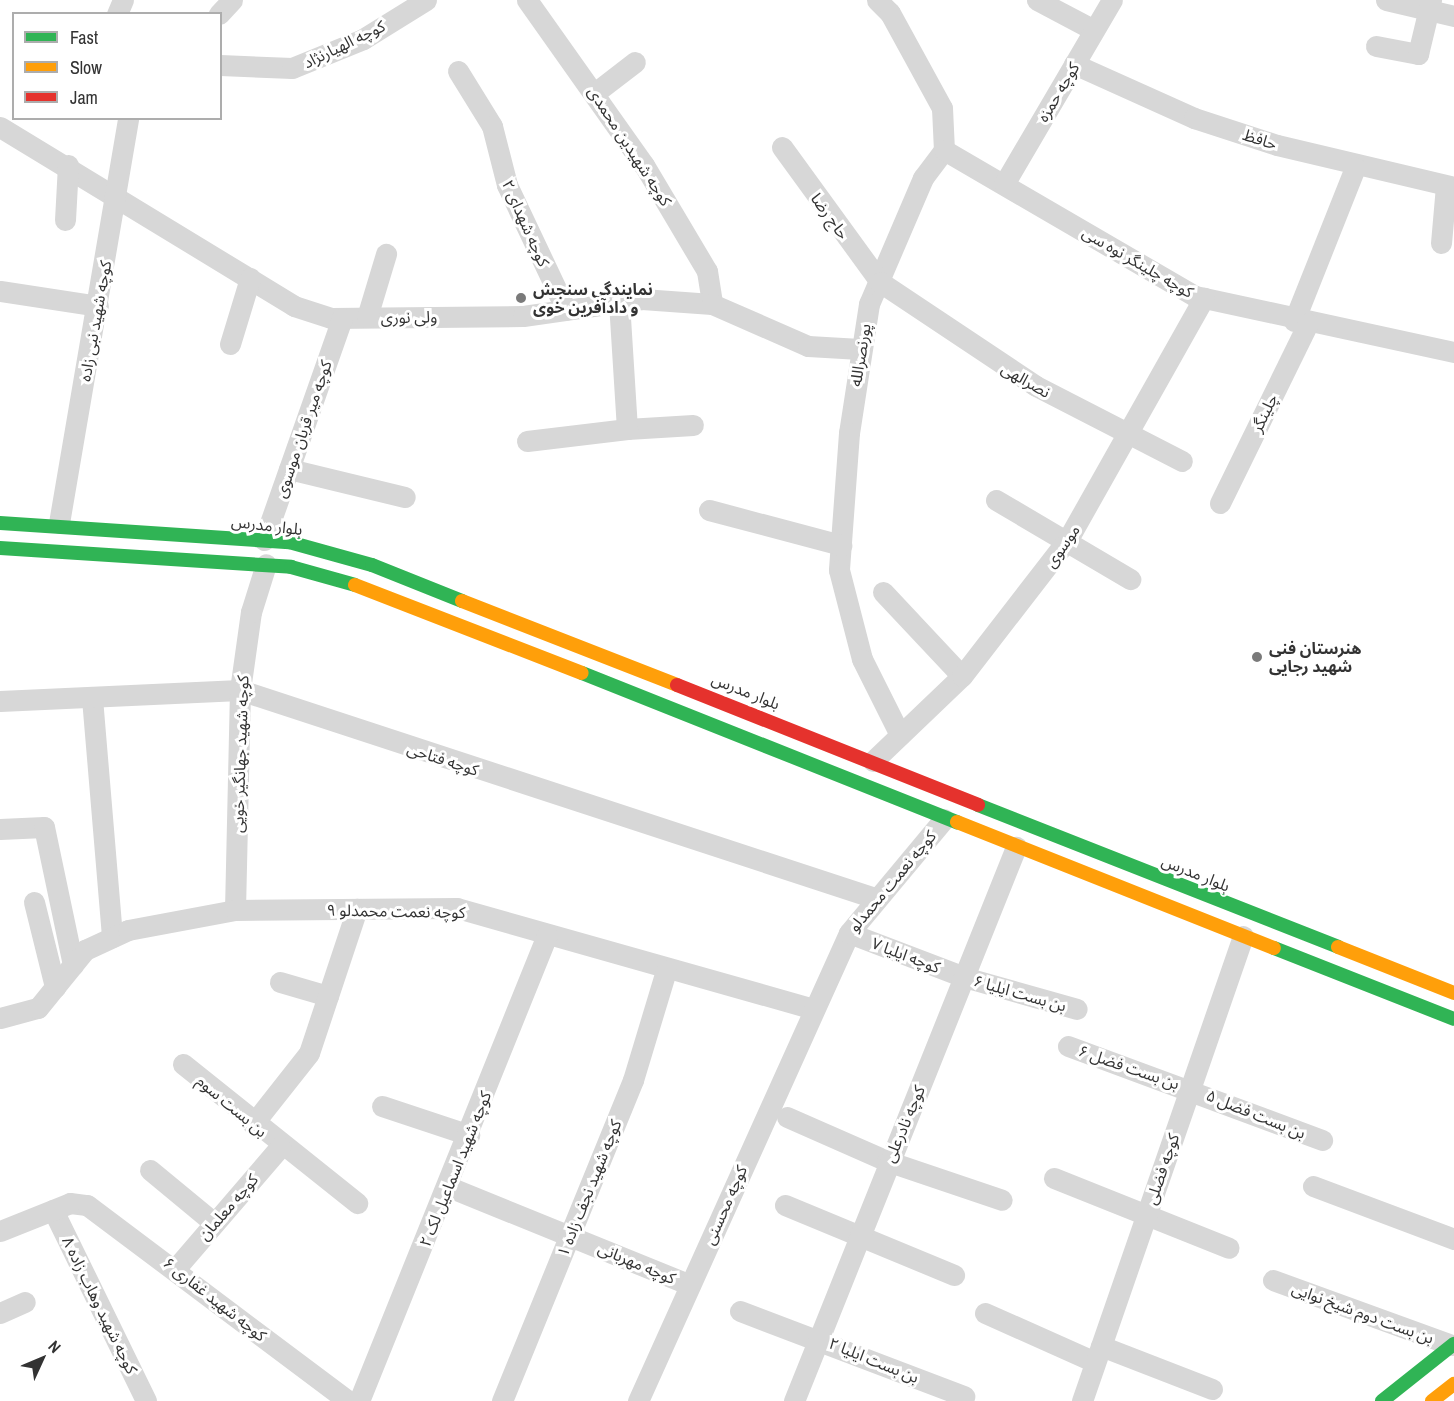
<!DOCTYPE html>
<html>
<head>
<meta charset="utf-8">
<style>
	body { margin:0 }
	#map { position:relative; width:1454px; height:1401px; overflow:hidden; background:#fff; font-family:"Archivo Narrow","Noto Sans Arabic",sans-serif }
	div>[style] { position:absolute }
	.street>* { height:21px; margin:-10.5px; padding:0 10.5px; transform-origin:10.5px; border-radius:10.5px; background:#d7d7d7 }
	.fast>* { height:14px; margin:-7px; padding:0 7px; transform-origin:7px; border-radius:7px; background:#30b455 }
	.slow>* { height:14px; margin:-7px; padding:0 7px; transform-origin:7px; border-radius:7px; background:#ff9f0a }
	.jam>* { height:14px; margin:-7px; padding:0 7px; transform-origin:7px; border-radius:7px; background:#e5322d }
	.dots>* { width:16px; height:16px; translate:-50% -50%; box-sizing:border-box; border:3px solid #fff; border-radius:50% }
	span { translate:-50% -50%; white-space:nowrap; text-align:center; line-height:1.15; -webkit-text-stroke:6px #fff; paint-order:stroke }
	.street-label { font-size:16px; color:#333 }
	.poi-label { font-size:16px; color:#333; font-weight:700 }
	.left { translate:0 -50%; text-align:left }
	.legend { position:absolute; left:12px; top:12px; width:210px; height:108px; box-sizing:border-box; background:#fff; border:2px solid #adadad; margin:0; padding:8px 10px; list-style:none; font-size:18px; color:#333 }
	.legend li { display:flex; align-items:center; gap:12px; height:30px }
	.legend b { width:30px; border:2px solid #adadad }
	.north { position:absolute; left:12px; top:1329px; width:60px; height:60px; -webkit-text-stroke:4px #fff; paint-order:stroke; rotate:46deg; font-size:16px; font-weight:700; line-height:24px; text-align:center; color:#333 }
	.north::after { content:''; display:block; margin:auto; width:21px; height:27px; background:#333; clip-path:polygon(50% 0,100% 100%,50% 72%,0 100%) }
</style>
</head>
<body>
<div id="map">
	<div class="street">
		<i style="left:527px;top:0;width:202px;rotate:54.7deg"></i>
		<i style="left:644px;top:165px;width:123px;rotate:59.3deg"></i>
		<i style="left:707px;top:271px;width:33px;rotate:81deg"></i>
		<i style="left:877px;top:0;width:18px;rotate:45deg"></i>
		<i style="left:890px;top:13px;width:108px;rotate:61.3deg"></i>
		<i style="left:942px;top:108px;width:42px;rotate:87.3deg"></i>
		<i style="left:944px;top:150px;width:35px;rotate:127deg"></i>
		<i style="left:923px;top:178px;width:137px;rotate:113.2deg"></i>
		<i style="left:869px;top:304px;width:131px;rotate:98.8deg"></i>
		<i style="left:849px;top:433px;width:137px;rotate:94.2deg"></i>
		<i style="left:839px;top:570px;width:92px;rotate:75.5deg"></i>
		<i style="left:862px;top:659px;width:85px;rotate:63.4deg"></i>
		<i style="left:1037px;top:0;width:64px;rotate:27.8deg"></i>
		<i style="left:1386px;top:0;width:70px;rotate:13.2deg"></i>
		<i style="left:117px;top:14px;width:15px;rotate:-67deg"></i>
		<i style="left:219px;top:14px;width:19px;rotate:-47deg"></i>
		<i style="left:1376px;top:46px;width:43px;rotate:10.8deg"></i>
		<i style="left:1418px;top:54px;width:56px;rotate:-76.5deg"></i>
		<i style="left:1074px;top:64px;width:132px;rotate:24.2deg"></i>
		<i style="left:1194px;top:118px;width:87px;rotate:18deg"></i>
		<i style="left:1277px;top:145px;width:182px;rotate:13.3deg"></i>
		<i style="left:220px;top:65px;width:72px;rotate:2.4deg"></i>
		<i style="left:292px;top:68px;width:77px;rotate:-22.2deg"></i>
		<i style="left:363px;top:39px;width:74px;rotate:-31.8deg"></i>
		<i style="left:458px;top:71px;width:65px;rotate:58.3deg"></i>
		<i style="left:492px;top:126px;width:61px;rotate:75.7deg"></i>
		<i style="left:507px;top:185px;width:138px;rotate:64.7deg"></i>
		<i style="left:596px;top:92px;width:49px;rotate:-37.6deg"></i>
		<i style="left:0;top:127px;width:344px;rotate:31.3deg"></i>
		<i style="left:294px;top:306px;width:39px;rotate:18deg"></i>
		<i style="left:331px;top:318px;width:192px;rotate:-0.6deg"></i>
		<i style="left:523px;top:316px;width:120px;rotate:-8.1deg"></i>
		<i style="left:642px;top:299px;width:70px;rotate:4.1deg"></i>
		<i style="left:712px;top:304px;width:105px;rotate:23.6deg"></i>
		<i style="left:808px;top:346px;width:52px;rotate:3.3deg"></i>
		<i style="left:782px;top:147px;width:167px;rotate:54deg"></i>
		<i style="left:880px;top:282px;width:187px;rotate:33.7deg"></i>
		<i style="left:1036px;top:386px;width:164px;rotate:27.2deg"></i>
		<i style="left:944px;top:150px;width:290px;rotate:30.2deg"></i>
		<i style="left:1195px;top:296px;width:265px;rotate:12.2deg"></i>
		<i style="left:1004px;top:184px;width:213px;rotate:-59.6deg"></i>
		<i style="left:65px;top:220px;width:55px;rotate:-86.9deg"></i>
		<i style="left:1441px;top:243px;width:57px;rotate:-85deg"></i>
		<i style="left:0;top:291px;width:99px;rotate:8.7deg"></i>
		<i style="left:367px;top:317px;width:66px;rotate:-73.2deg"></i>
		<i style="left:1294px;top:321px;width:165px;rotate:-68.3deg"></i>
		<i style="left:230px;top:344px;width:69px;rotate:-73.1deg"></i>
		<i style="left:627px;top:429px;width:66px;rotate:-3.5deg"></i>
		<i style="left:527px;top:441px;width:101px;rotate:-6.8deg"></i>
		<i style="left:627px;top:429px;width:126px;rotate:-93.6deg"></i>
		<i style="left:289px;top:469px;width:119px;rotate:13.6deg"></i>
		<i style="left:996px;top:500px;width:156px;rotate:30.5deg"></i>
		<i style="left:1220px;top:503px;width:200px;rotate:-63.9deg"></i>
		<i style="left:709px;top:510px;width:137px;rotate:14.9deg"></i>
		<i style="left:59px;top:523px;width:411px;rotate:-80.3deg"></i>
		<i style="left:264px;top:540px;width:235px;rotate:-70.6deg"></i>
		<i style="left:883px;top:592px;width:115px;rotate:46.8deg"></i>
		<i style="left:92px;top:698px;width:240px;rotate:85.2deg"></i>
		<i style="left:0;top:701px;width:240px;rotate:-2.6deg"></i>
		<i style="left:240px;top:690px;width:668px;rotate:18.14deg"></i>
		<i style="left:873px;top:761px;width:123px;rotate:-43.7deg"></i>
		<i style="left:962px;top:676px;width:173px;rotate:-52.3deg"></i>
		<i style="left:1068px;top:539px;width:277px;rotate:-60.6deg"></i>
		<i style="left:0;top:829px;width:44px;rotate:-2.6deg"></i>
		<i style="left:44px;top:827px;width:141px;rotate:78.1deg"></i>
		<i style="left:34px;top:902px;width:88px;rotate:76.1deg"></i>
		<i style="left:235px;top:910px;width:220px;rotate:-88.7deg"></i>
		<i style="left:240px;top:690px;width:79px;rotate:-82deg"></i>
		<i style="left:251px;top:612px;width:50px;rotate:-72.6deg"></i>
		<i style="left:849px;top:933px;width:123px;rotate:20.9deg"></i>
		<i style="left:964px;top:977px;width:117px;rotate:15.8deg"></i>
		<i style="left:280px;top:982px;width:50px;rotate:16.3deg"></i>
		<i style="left:0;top:1018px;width:39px;rotate:-15deg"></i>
		<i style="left:38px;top:1008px;width:75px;rotate:-51deg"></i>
		<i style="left:85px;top:950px;width:47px;rotate:-24.9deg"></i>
		<i style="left:128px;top:930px;width:109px;rotate:-10.6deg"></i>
		<i style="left:235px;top:910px;width:222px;rotate:-0.5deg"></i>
		<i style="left:457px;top:908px;width:370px;rotate:15.8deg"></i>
		<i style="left:1068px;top:1046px;width:271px;rotate:20.3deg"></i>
		<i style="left:183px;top:1064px;width:223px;rotate:38.6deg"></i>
		<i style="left:382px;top:1106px;width:92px;rotate:18.4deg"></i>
		<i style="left:787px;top:1117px;width:109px;rotate:23.7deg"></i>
		<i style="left:887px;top:1161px;width:121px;rotate:18.7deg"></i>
		<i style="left:253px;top:1124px;width:90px;rotate:-51.7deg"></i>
		<i style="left:309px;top:1053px;width:152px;rotate:-71.6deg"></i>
		<i style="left:150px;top:1170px;width:83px;rotate:39.6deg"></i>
		<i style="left:1054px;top:1178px;width:188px;rotate:21.8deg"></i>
		<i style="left:1313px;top:1186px;width:151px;rotate:20.6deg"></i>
		<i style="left:449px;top:1187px;width:260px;rotate:22.1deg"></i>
		<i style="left:785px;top:1205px;width:183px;rotate:22.5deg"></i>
		<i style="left:53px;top:1210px;width:212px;rotate:64deg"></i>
		<i style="left:0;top:1231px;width:75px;rotate:-21.8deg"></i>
		<i style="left:70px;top:1203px;width:17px;rotate:7deg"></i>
		<i style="left:87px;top:1205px;width:326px;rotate:36.9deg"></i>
		<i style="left:176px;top:1268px;width:160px;rotate:-49.3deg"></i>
		<i style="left:1273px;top:1280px;width:190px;rotate:20deg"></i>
		<i style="left:740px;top:1311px;width:240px;rotate:20.8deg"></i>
		<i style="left:0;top:1313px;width:27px;rotate:-24deg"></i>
		<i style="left:985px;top:1313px;width:120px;rotate:24deg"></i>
		<i style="left:1101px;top:1346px;width:119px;rotate:21.2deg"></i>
		<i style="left:359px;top:1401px;width:502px;rotate:-68.03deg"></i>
		<i style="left:502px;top:1401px;width:347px;rotate:-67.8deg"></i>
		<i style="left:633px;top:1080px;width:114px;rotate:-73.2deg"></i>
		<i style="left:638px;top:1401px;width:513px;rotate:-65.73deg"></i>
		<i style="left:849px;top:933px;width:148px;rotate:-50.2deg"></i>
		<i style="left:794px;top:1401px;width:597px;rotate:-68.16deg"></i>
		<i style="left:1082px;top:1401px;width:492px;rotate:-70.9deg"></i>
	</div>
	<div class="fast">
		<i style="left:0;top:523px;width:290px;rotate:3.8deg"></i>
		<i style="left:289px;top:542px;width:86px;rotate:15.5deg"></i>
		<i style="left:372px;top:565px;width:97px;rotate:21.8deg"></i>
		<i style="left:0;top:548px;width:292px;rotate:3.7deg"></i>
		<i style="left:291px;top:567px;width:66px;rotate:15.7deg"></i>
		<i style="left:582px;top:673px;width:404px;rotate:21.7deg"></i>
		<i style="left:978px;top:805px;width:387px;rotate:21.5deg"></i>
		<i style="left:1274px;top:948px;width:193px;rotate:21.5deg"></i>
		<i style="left:1382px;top:1401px;width:92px;rotate:-38.4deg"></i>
	</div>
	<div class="slow">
		<i style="left:355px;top:585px;width:243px;rotate:21.2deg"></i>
		<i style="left:462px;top:601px;width:231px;rotate:21.3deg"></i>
		<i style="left:957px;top:822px;width:341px;rotate:21.7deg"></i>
		<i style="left:1338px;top:947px;width:125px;rotate:21.6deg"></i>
		<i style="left:1432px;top:1401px;width:28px;rotate:-38deg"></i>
	</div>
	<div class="jam">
		<i style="left:677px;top:685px;width:324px;rotate:21.7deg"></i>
	</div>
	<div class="dots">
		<i style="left:521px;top:298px;background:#7a7a7a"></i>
		<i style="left:1257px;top:657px;background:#7a7a7a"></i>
	</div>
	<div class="street-label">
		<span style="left:344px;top:44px;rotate:-26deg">کوچه الهیارنژاد</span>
		<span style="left:1058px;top:92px;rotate:-59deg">کوچه حمزه</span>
		<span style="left:1260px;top:139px;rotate:18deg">حافظ</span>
		<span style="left:630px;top:146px;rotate:57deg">کوچه شهیدین محمدی</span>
		<span style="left:830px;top:216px;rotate:54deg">حاج رضا</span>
		<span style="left:526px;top:223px;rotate:66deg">کوچه شهدای ۲</span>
		<span style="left:1138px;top:262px;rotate:30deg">کوچه چلینگر نوه سی</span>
		<span style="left:409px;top:317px;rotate:-1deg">ولی نوری</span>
		<span style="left:95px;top:321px;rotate:-80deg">کوچه شهید نبی زاده</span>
		<span style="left:860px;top:355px;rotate:-81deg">پورنصرالله</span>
		<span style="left:1026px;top:380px;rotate:30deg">نصرالهی</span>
		<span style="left:1264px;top:413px;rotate:-64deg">چلینگر</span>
		<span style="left:303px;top:429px;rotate:-71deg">کوچه میر قربان موسوی</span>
		<span style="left:267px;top:525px;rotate:7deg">بلوار مدرس</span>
		<span style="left:1062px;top:546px;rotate:-55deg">موسوی</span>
		<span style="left:746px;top:691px;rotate:22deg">بلوار مدرس</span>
		<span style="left:240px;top:754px;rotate:-88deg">کوچه شهید جهانگیر خویی</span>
		<span style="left:443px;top:759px;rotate:18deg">کوچه فتاحی</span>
		<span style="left:1196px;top:873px;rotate:22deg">بلوار مدرس</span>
		<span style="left:892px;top:881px;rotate:-50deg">کوچه نعمت محمدلو</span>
		<span style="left:396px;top:911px;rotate:1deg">کوچه نعمت محمدلو ۹</span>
		<span style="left:906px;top:955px;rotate:21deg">۷ کوچه ایلیا</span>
		<span style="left:1020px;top:993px;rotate:16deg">۶ بن بست ایلیا</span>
		<span style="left:1129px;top:1067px;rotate:19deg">۶ بن بست فضل</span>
		<span style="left:232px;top:1106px;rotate:40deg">بن بست سوم</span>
		<span style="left:1256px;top:1114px;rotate:22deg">۵ بن بست فضل</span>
		<span style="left:904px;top:1124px;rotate:-67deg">کوچه نادرعلی</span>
		<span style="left:455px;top:1169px;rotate:-68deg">کوچه شهید اسماعیل لک ۲</span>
		<span style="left:1162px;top:1169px;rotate:-71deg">کوچه فضلی</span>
		<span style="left:589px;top:1188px;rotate:-68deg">کوچه شهید نجف زاده ۱</span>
		<span style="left:725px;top:1205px;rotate:-66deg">کوچه محسنی</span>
		<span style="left:228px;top:1207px;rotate:-49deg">کوچه معلمان</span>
		<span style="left:637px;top:1263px;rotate:23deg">کوچه مهربانی</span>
		<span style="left:215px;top:1299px;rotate:38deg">کوچه شهید غفاری ۶</span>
		<span style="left:100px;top:1305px;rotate:64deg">کوچه شهید وهاب زاده ۸</span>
		<span style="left:1363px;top:1313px;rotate:20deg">بن بست دوم شیخ نوایی</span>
		<span style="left:874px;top:1360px;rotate:22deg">بن بست ایلیا ۲</span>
	</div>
	<div class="poi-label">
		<span class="left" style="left:533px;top:298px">نمایندگی سنجش<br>و دادآفرین خوی</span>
		<span class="left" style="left:1269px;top:657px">هنرستان فنی<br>شهید رجایی</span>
	</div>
	<ul class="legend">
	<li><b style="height:8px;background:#30b455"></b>Fast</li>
	<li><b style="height:8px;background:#ff9f0a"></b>Slow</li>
	<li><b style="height:8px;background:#e5322d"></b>Jam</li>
	</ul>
	<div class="north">N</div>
</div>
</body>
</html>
